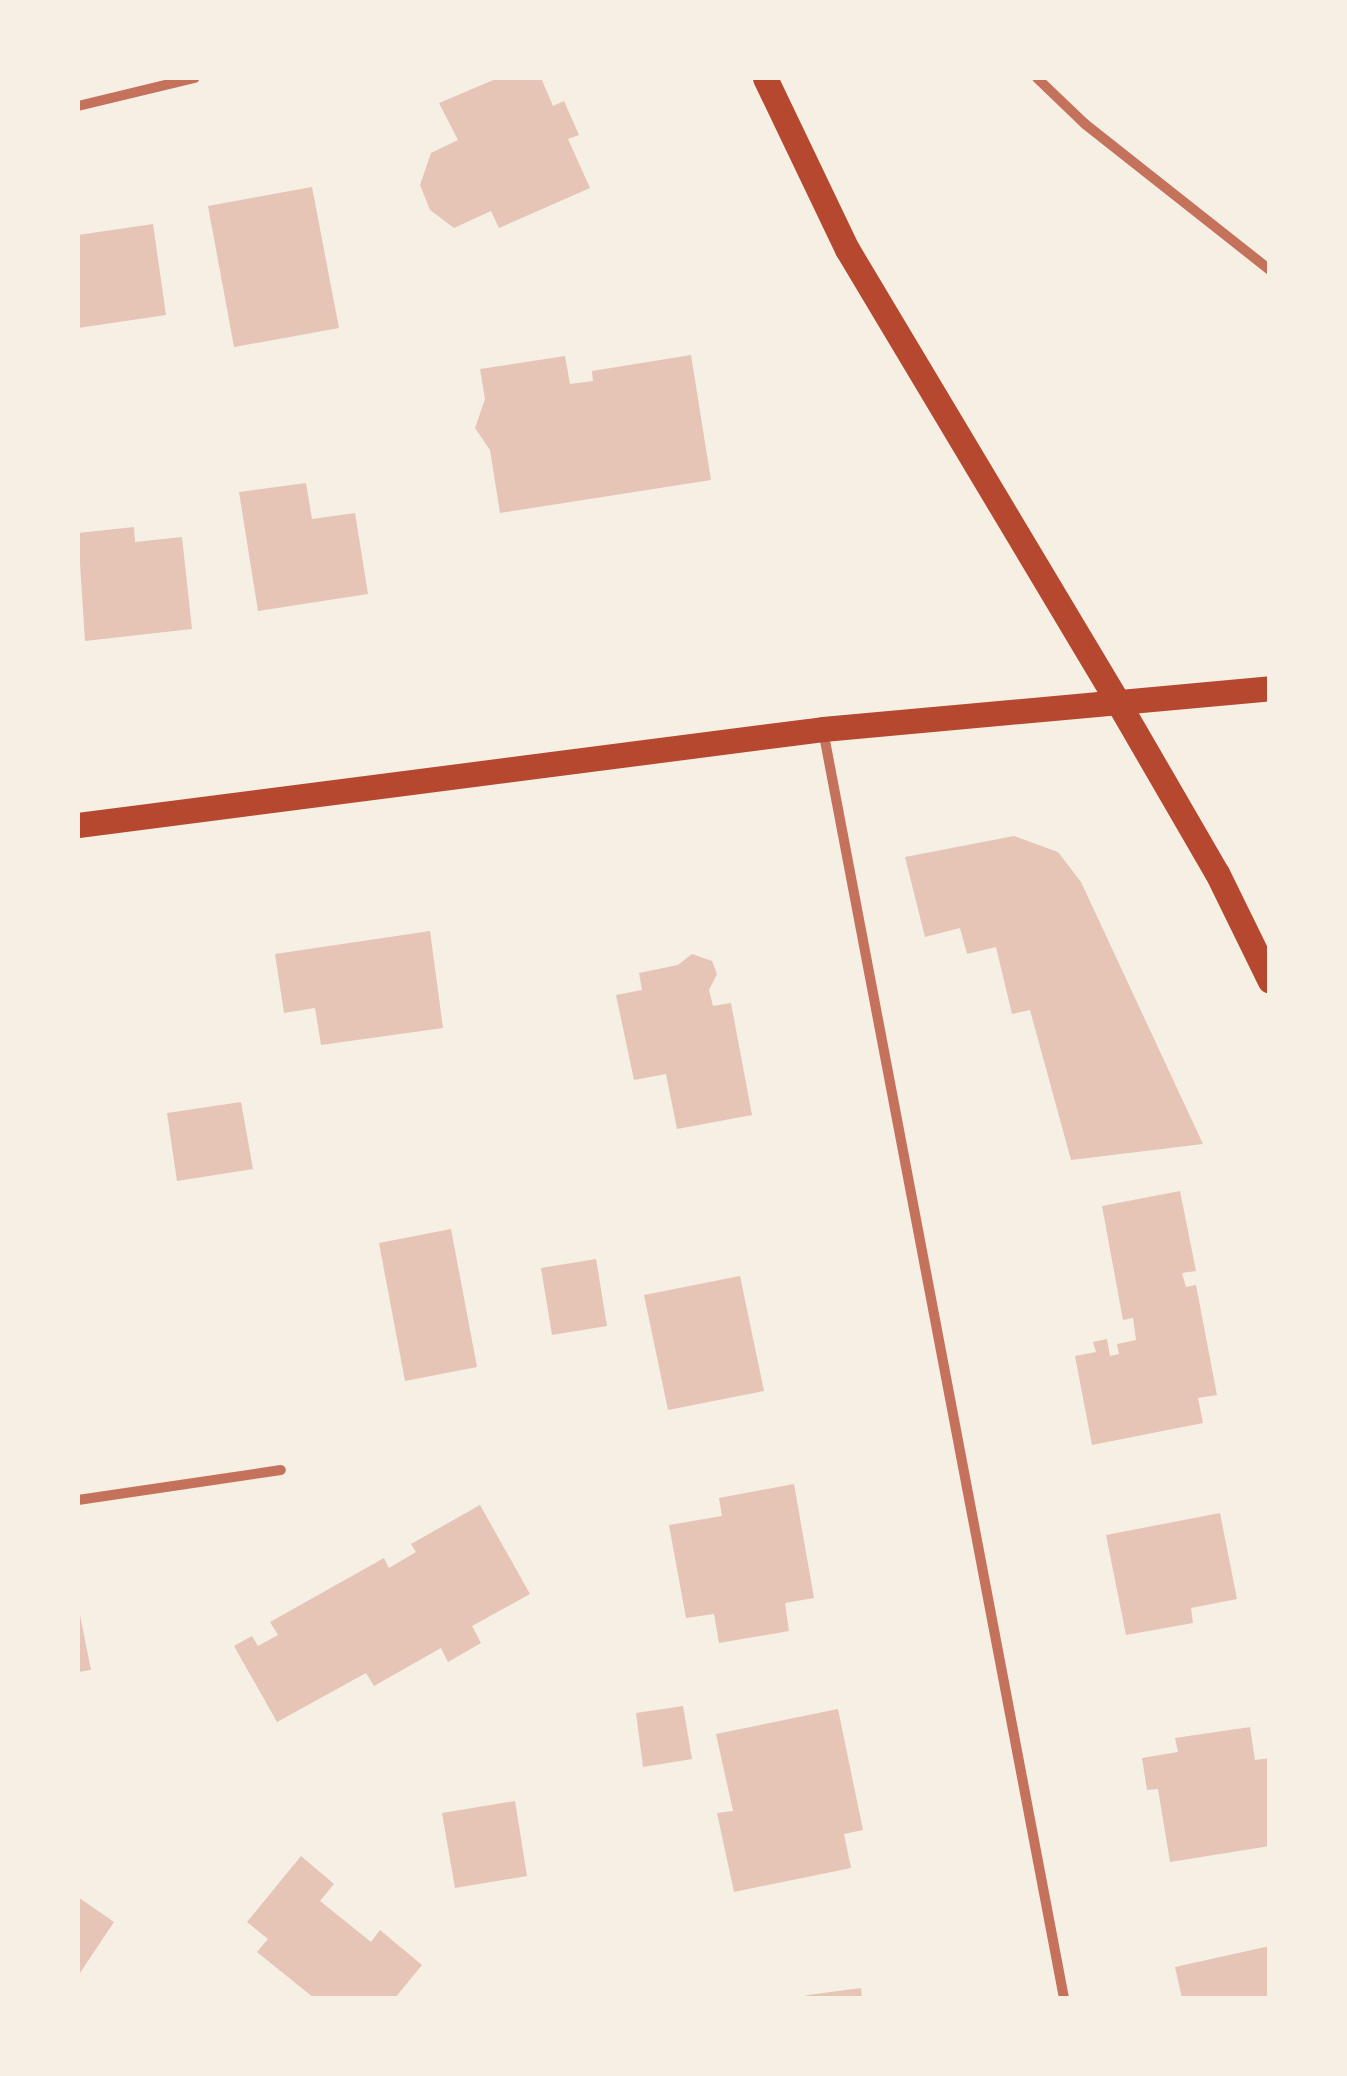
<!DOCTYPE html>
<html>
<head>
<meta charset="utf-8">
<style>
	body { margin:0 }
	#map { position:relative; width:1347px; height:2076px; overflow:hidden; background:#f6efe4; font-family:Manrope,sans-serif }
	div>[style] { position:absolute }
	.building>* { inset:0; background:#e6c5b7 }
	.minor>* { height:10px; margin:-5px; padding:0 5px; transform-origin:5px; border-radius:5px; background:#c5725c }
	.primary>* { height:25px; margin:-12.5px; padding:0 12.5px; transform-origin:12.5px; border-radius:12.5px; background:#b5482f }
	span { translate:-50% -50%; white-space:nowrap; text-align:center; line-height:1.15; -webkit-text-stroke:10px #f6efe4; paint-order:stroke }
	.frame { position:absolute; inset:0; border:80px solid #f6efe4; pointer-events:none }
</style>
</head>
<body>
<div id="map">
	<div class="building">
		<i style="clip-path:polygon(498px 78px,541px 78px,553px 106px,564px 101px,579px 135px,568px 139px,590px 188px,499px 228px,491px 211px,454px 228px,430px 210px,420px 185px,431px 153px,458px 140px,439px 103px)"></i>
		<i style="clip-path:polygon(312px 187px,339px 328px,234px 347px,208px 206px)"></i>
		<i style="clip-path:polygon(153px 224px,166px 315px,78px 328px,78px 235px)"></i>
		<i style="clip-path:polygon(691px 355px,711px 480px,500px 513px,490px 450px,475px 428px,485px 399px,480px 369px,565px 356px,570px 384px,593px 381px,592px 371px)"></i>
		<i style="clip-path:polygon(306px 483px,312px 519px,355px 513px,368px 594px,258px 611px,239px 492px)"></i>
		<i style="clip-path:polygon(134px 527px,135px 542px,182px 537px,192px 629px,85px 641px,78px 533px)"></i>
		<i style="clip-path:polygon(1014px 836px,1058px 852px,1081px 882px,1203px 1144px,1071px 1160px,1030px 1010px,1012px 1014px,996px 947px,967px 954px,960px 928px,925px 937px,905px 857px)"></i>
		<i style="clip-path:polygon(430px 931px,443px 1028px,321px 1045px,315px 1008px,284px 1013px,275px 954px)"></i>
		<i style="clip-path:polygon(692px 954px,712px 961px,717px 974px,709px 990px,713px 1006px,731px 1003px,752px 1115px,677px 1129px,666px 1074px,634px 1080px,616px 995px,642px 990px,639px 973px,678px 965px)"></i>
		<i style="clip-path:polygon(241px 1102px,253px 1169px,177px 1181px,167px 1113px)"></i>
		<i style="clip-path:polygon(1180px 1191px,1196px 1271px,1182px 1273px,1186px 1287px,1196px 1285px,1217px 1395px,1198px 1398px,1203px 1423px,1092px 1445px,1075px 1356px,1096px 1352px,1093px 1342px,1107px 1339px,1110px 1356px,1119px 1354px,1117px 1344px,1136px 1340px,1133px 1318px,1123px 1320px,1102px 1206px)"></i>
		<i style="clip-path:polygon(451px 1229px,477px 1367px,405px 1381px,379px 1243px)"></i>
		<i style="clip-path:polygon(596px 1259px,607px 1326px,552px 1335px,541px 1268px)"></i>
		<i style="clip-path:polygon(740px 1276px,764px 1391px,668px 1410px,644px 1295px)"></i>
		<i style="clip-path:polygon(794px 1484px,814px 1598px,785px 1603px,789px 1631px,719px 1643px,714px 1614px,686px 1618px,669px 1525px,722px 1516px,719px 1498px)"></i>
		<i style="clip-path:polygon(480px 1505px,530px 1594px,472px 1626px,481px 1643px,448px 1662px,441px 1648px,374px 1686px,366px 1673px,277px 1722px,234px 1646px,252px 1636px,258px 1646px,278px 1635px,270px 1622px,384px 1558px,389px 1568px,416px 1552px,411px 1544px)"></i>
		<i style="clip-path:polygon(1220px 1513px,1237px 1599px,1191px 1608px,1193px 1623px,1126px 1635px,1106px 1535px)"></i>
		<i style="clip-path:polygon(78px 1605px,91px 1670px,78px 1672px)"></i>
		<i style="clip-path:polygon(683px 1706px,692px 1759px,643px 1767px,636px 1713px)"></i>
		<i style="clip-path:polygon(838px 1709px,863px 1830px,844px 1834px,851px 1868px,734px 1892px,717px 1813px,733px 1811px,716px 1734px)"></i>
		<i style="clip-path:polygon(1250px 1727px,1255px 1760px,1270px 1758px,1270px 1846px,1170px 1862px,1158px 1789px,1147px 1790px,1142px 1758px,1178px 1752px,1175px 1738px)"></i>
		<i style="clip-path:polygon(515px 1801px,527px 1876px,455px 1888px,442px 1813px)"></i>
		<i style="clip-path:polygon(301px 1856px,334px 1884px,320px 1901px,371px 1942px,380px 1930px,422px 1965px,395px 1998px,314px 1998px,257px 1952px,268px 1939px,247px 1922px)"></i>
		<i style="clip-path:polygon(78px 1897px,114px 1922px,78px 1976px)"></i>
		<i style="clip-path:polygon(1270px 1946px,1270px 1998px,1182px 1998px,1175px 1967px)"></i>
		<i style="clip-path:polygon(861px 1988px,862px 1998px,799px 1998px,808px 1995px)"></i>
	</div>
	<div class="minor">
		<i style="left:1037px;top:78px;width:66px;rotate:43.8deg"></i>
		<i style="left:1085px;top:124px;width:236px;rotate:38.3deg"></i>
		<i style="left:78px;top:106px;width:120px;rotate:-13.5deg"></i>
		<i style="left:823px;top:730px;width:1291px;rotate:79.24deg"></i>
		<i style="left:78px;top:1500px;width:205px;rotate:-8.4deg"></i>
	</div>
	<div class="primary">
		<i style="left:765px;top:78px;width:190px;rotate:64.4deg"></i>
		<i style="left:847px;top:249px;width:524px;rotate:59.13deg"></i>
		<i style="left:1116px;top:699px;width:201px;rotate:59.9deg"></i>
		<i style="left:1217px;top:873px;width:120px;rotate:63.9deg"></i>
		<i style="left:78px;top:825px;width:751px;rotate:-7.34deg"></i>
		<i style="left:823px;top:729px;width:449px;rotate:-5.2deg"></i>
	</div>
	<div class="frame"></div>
</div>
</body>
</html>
